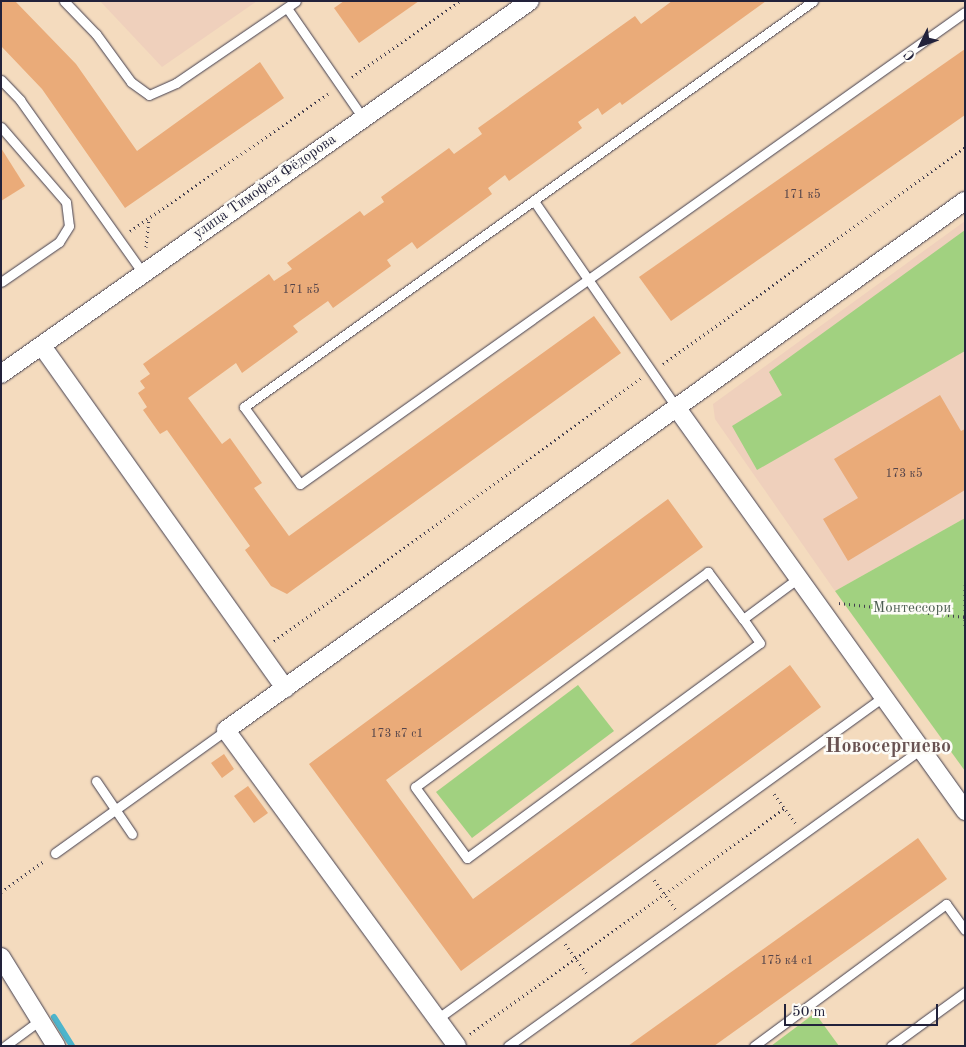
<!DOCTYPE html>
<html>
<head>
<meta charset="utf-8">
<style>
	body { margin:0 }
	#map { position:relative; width:966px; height:1047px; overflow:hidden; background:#f4dbbe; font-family:"Old Standard TT",serif }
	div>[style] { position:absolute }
	.built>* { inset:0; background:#efd0bc }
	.green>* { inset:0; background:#a1d180 }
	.stream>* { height:6px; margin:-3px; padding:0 3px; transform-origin:3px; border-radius:3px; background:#4db5cc }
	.building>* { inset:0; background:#eaab79 }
	.path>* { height:3px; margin-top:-1.5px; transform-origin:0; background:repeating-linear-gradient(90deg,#423e4f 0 1px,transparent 0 5px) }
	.roads { filter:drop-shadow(0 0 1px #423e4f) drop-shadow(0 0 1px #423e4f) }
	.service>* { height:9px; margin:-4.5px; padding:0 4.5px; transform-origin:4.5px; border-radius:4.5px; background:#fff }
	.minor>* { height:18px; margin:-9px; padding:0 9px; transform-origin:9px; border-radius:9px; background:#fff }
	span { translate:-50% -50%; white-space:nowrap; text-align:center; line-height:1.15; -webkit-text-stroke:5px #fdfcf7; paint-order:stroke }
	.number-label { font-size:12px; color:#54444a }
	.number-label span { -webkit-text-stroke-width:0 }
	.street-label { font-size:15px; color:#22223b }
	.park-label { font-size:15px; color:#4e5f53 }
	.district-label { font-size:20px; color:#685251; font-weight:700 }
	.frame { position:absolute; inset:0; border:2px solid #22223b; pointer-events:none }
	.north { position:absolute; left:896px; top:20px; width:50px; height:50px; -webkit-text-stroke:4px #fdfcf7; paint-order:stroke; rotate:228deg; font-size:14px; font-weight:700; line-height:20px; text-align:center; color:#22223b }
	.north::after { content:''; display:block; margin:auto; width:18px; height:22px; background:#22223b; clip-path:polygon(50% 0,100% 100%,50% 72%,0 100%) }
	.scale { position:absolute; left:784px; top:1004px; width:154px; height:22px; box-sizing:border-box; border:2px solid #22223b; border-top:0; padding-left:6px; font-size:15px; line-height:18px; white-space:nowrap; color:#22223b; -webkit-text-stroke:4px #fdfcf7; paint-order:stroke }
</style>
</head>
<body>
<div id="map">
	<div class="built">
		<i style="clip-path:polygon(100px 1px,257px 1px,162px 67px)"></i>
		<i style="clip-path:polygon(965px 221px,965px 518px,835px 591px,715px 419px,713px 404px)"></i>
	</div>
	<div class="green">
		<i style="clip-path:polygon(965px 230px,965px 351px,757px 470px,732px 426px,782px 395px,769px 372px)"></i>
		<i style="clip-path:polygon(965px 518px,965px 771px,835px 591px)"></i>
		<i style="clip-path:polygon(578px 685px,614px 731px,472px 838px,436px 792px)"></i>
		<i style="clip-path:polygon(815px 1013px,839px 1046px,771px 1046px)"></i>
	</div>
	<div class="stream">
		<i style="left:54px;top:1017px;width:34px;rotate:58deg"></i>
	</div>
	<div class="building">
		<i style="clip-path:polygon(1px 1px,15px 1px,76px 64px,137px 151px,260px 62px,284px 98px,125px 208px,42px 89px,1px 46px)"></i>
		<i style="clip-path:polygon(344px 1px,419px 1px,359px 43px,334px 8px)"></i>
		<i style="clip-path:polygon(672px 1px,766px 1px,622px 105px,620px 102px,602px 115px,598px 108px,578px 122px,582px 128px,509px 181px,505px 175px,488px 188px,492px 194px,417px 249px,412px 242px,387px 260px,391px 266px,333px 308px,328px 301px,293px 326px,298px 332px,242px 373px,236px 363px,188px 398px,222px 444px,230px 438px,262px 483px,254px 488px,289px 536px,594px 316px,621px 353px,287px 594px,271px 586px,245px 550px,250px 546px,167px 430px,160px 434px,143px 410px,147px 407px,138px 393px,145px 388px,140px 381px,150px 374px,143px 364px,269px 274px,274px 281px,292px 269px,287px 263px,360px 211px,364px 216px,384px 202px,381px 197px,449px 148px,454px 154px,482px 134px,478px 128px,635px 16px,641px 24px)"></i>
		<i style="clip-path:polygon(965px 49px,965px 115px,671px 321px,639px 277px)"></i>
		<i style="clip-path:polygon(1px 148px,25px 186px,1px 201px)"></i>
		<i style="clip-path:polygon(940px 395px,961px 431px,965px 429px,965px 490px,848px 561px,823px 519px,858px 498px,834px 459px)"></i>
		<i style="clip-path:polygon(668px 499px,703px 547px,386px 780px,473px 899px,790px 665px,821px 707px,461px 971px,309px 764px)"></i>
		<i style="clip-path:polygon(224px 754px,234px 769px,222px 778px,211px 763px)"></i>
		<i style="clip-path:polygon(248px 786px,268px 813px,254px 823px,234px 796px)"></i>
		<i style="clip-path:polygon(918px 838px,947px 879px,714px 1046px,628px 1046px)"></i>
	</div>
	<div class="path">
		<i style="left:352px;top:77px;width:132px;rotate:-35.1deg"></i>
		<i style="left:130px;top:231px;width:241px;rotate:-34.7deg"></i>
		<i style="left:146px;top:247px;width:28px;rotate:-84deg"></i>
		<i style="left:663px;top:364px;width:372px;rotate:-35.7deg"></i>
		<i style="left:965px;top:585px;width:44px;rotate:90deg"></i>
		<i style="left:839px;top:603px;width:127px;rotate:6.3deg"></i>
		<i style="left:274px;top:641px;width:452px;rotate:-35.6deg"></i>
		<i style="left:774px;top:794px;width:36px;rotate:54deg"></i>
		<i style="left:654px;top:880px;width:36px;rotate:54deg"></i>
		<i style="left:1px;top:892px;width:53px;rotate:-35.8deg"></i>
		<i style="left:565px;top:944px;width:36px;rotate:54deg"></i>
		<i style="left:470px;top:1034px;width:387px;rotate:-35.7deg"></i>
	</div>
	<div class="roads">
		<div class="service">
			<i style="left:64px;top:1px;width:46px;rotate:45.9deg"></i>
			<i style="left:96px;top:34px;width:59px;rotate:53.9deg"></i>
			<i style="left:131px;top:82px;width:22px;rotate:36deg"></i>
			<i style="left:149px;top:95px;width:30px;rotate:-24deg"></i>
			<i style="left:176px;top:83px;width:145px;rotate:-34.3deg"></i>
			<i style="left:813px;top:1px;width:699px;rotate:144.49deg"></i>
			<i style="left:244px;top:407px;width:95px;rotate:54deg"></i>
			<i style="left:300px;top:484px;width:815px;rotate:-35.37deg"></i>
			<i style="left:287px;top:8px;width:134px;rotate:55.4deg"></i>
			<i style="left:1px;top:80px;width:28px;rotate:46deg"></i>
			<i style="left:20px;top:100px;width:212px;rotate:54.6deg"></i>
			<i style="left:1px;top:127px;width:99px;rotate:49.1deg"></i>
			<i style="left:66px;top:202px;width:24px;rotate:83deg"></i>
			<i style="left:69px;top:226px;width:19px;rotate:122deg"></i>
			<i style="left:59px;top:242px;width:70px;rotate:145.4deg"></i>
			<i style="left:534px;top:201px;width:250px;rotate:55.4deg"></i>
			<i style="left:743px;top:619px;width:59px;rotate:-126.7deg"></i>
			<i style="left:708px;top:572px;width:363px;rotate:143.7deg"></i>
			<i style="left:415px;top:787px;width:88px;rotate:53.8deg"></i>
			<i style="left:467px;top:858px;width:363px;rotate:-36.3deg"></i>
			<i style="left:760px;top:643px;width:29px;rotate:-125deg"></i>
			<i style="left:743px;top:619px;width:67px;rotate:-36.5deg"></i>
			<i style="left:96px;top:781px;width:64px;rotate:55.8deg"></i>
			<i style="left:55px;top:853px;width:211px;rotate:-35.7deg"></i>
			<i style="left:437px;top:1019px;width:550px;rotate:-35.83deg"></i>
			<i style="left:5px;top:1046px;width:44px;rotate:-36.6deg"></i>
			<i style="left:508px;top:1046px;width:507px;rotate:-35.7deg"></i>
			<i style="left:754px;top:1046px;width:239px;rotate:-36.5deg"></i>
			<i style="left:946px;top:904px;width:32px;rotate:54deg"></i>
			<i style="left:891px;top:1046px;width:92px;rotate:-36.1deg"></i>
		</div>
		<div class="minor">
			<i style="left:42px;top:346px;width:420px;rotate:54.6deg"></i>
			<i style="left:1px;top:374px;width:647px;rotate:-35.19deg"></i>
			<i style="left:676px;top:407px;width:497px;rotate:54.4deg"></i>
			<i style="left:1px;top:957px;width:105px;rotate:58.3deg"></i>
			<i style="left:457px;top:1046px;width:391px;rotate:-126.2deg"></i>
			<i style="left:226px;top:730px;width:909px;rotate:-35.6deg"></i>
		</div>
	</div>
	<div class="number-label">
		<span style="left:802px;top:196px">171 к5</span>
		<span style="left:301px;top:291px">171 к5</span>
		<span style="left:904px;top:475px">173 к5</span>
		<span style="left:397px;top:735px">173 к7 с1</span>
		<span style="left:787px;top:962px">175 к4 с1</span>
	</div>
	<div class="street-label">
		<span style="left:265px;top:187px;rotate:-35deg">улица Тимофея Фёдорова</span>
	</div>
	<div class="park-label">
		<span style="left:912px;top:609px">Монтессори</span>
	</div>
	<div class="district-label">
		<span style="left:888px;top:747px">Новосергиево</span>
	</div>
	<div class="frame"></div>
	<div class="north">С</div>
	<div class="scale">50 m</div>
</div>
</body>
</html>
